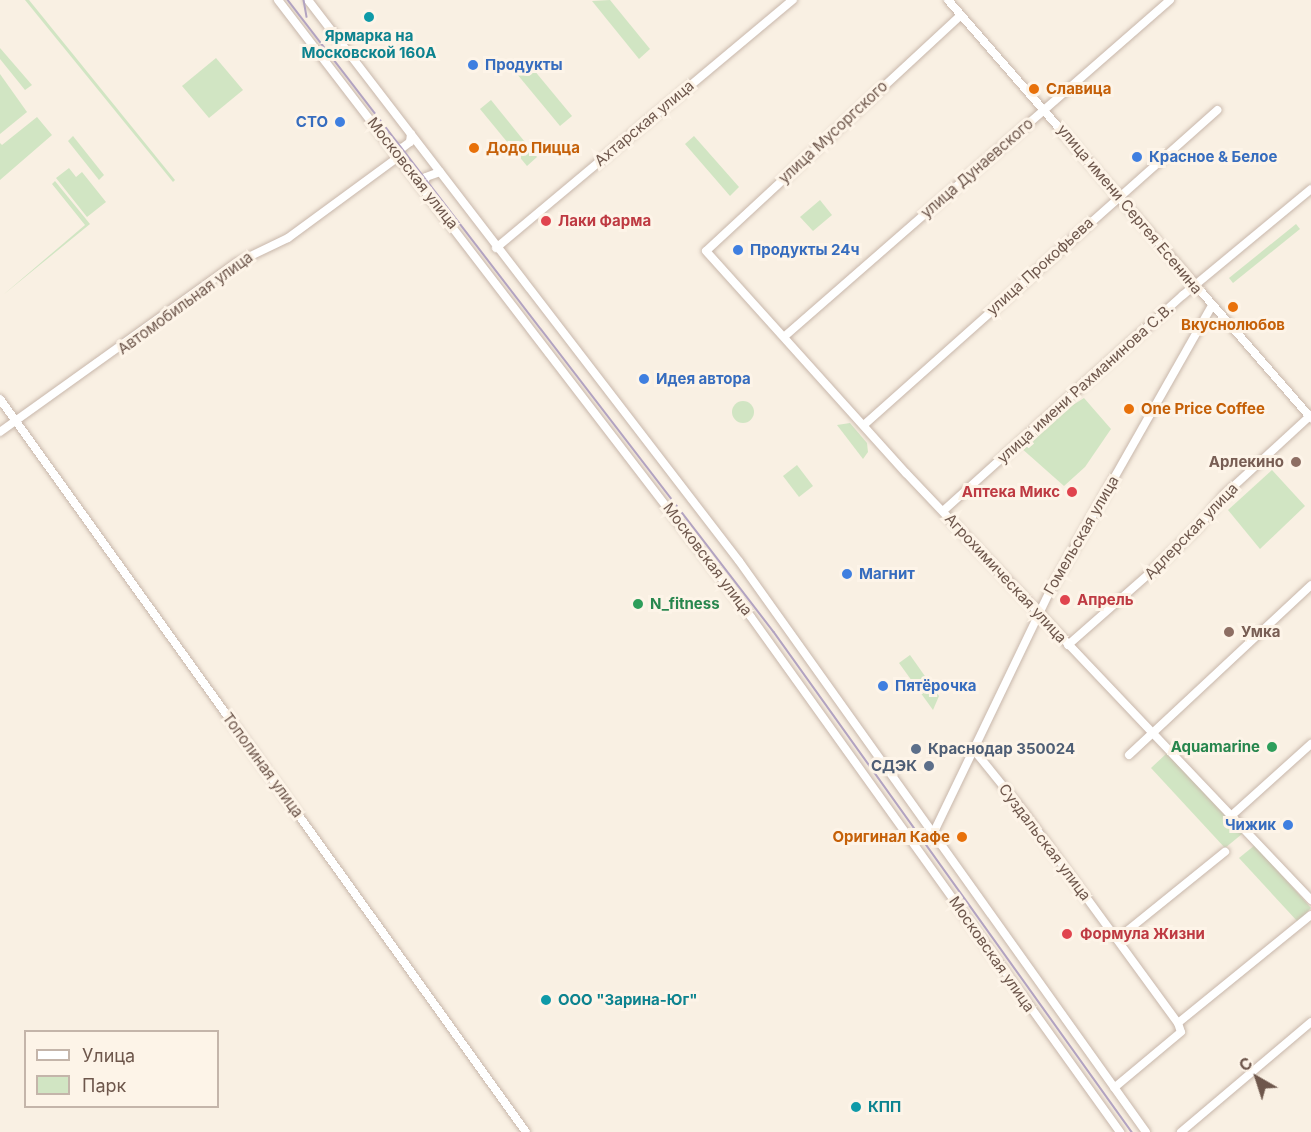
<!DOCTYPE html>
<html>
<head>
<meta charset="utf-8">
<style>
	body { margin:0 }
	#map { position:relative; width:1311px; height:1132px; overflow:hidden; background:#f9f0e3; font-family:Inter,sans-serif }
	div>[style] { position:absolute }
	.green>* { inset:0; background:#d1e5c3 }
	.round { border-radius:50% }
	.roads { filter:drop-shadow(0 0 2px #c8b7ab) drop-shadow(0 0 2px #c8b7ab) }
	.minor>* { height:8px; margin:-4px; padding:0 4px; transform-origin:4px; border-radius:4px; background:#fff }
	.tram>* { height:1.5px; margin:-0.75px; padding:0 0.75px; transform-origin:0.75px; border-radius:0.75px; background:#b2a3c1 }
	.dots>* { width:16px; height:16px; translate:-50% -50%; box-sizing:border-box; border:3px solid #fdf4e8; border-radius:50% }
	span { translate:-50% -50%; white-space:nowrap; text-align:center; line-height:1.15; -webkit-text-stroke:6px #fdf4e8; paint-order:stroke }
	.culture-label { font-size:15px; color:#0d838f; font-weight:700 }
	.left { translate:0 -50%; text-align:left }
	.shop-label { font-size:15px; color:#366cbe; font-weight:700 }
	.right { translate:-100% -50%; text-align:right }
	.food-label { font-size:15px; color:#c56008; font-weight:700 }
	.street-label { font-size:15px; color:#6e574c }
	.health-label { font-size:15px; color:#be3a42; font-weight:700 }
	.education-label { font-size:15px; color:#785e54; font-weight:700 }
	.leisure-label { font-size:15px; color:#27864d; font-weight:700 }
	.service-label { font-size:15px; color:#4e5e75; font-weight:700 }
	.legend { position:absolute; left:24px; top:1030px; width:195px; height:78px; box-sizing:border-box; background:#fdf4e8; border:2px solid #c4b5aa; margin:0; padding:8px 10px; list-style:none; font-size:18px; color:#6e574c }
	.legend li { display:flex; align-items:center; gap:12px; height:30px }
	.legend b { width:30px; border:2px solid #c4b5aa }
	.north { position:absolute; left:1227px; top:1048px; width:60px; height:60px; -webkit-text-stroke:4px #fdf4e8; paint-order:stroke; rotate:321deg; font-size:16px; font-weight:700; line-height:24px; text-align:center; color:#6e574c }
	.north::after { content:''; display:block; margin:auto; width:21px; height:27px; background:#6e574c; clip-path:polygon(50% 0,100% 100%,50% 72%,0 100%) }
</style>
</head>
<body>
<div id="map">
	<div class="green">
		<i style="clip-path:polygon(25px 0,29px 0,175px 180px,173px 182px)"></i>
		<i style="clip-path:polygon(610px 0,650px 49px,639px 59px,592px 1px)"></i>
		<i style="clip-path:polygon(0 48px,32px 85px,25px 90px,0 59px)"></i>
		<i style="clip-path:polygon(216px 58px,243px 90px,209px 118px,182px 86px)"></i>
		<i style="clip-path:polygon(524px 58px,572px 116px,560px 126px,512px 68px)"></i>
		<i style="clip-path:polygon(0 74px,27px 112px,0 134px)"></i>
		<i style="clip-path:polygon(491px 100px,537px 157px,527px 166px,480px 109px)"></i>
		<i style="clip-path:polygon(37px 117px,52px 135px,0 180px,0 143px,2px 145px)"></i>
		<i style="clip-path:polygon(73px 136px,104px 175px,99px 180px,68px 141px)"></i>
		<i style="clip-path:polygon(694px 136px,739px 187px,730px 196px,685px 144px)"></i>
		<i style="clip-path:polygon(69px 168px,76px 177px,82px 172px,106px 202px,87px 217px,56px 178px)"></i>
		<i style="clip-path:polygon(55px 181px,90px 224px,3px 295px,85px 225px,52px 184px)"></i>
		<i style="clip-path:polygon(820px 200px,832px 215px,813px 231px,800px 217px)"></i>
		<i style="clip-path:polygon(1296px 224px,1300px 229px,1233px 283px,1229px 278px)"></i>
		<i style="clip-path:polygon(1084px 398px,1111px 429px,1085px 467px,1064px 486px,1020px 447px,1054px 417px)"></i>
		<i class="round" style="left:732px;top:401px;width:22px;height:22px"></i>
		<i style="clip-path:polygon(850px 423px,867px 443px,868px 452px,863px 459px,837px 425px)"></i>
		<i style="clip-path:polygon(797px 465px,813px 486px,799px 497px,783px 476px)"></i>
		<i style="clip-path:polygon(1272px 470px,1305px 506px,1260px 549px,1228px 510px)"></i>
		<i style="clip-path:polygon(910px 655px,939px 696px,933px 710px,899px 663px)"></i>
		<i style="clip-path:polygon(1167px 753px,1242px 834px,1225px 848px,1151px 768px)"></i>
		<i style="clip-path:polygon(1255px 845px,1311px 908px,1298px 922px,1239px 858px)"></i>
	</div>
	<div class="roads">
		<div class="minor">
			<i style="left:278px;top:0;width:777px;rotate:52.53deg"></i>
			<i style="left:751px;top:617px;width:634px;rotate:54.38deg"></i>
			<i style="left:308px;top:0;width:707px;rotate:52.47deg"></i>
			<i style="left:739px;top:561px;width:701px;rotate:54.52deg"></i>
			<i style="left:948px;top:0;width:554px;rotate:49.03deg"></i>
			<i style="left:961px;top:15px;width:347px;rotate:137.2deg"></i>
			<i style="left:706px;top:251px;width:299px;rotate:48deg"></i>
			<i style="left:906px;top:473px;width:589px;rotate:46.51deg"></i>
			<i style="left:395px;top:147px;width:7px;rotate:8deg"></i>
			<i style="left:402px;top:148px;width:10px;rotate:-37deg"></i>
			<i style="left:410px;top:142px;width:8px;rotate:-83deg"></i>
			<i style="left:424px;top:185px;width:8px;rotate:-76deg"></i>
			<i style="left:426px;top:177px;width:15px;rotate:-20deg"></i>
			<i style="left:496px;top:248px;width:387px;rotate:-39.9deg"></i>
			<i style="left:785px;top:336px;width:511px;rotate:-41.11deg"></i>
			<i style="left:0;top:399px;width:902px;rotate:54.34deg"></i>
			<i style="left:865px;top:424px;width:472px;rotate:-41.7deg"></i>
			<i style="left:0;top:432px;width:290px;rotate:-35.6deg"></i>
			<i style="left:236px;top:263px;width:58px;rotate:-25.7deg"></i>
			<i style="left:288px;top:238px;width:140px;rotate:-36.3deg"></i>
			<i style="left:943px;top:511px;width:323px;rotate:-42deg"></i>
			<i style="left:1183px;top:295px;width:166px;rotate:-39.6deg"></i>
			<i style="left:1068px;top:645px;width:109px;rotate:-41.3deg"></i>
			<i style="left:1150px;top:573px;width:66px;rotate:-43.8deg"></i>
			<i style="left:1198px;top:527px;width:41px;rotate:-50.9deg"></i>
			<i style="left:1224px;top:495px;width:118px;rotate:-42.6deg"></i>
			<i style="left:974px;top:750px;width:80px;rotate:51.1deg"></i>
			<i style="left:1024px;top:812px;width:261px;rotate:53.9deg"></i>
			<i style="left:1178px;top:1023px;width:9px;rotate:72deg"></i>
			<i style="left:1181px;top:1032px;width:87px;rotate:140.1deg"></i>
			<i style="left:1129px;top:755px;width:249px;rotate:-43deg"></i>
			<i style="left:1231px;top:816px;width:108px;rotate:-42deg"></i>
			<i style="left:932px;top:836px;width:274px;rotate:-64.3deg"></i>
			<i style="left:1051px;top:589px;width:326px;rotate:-60.4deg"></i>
			<i style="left:1117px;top:939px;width:139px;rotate:-38.9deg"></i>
			<i style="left:1178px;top:1023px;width:171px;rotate:-39.1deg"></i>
			<i style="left:1181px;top:1132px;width:170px;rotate:-40.2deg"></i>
		</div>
	</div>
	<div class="tram">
		<i style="left:288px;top:0;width:797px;rotate:52.44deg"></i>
		<i style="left:774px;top:632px;width:615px;rotate:54.4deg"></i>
		<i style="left:304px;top:0;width:17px;rotate:80deg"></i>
	</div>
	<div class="dots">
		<i style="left:369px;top:17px;background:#0f9aa8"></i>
		<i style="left:473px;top:65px;background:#3f7fe0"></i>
		<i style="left:1034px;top:89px;background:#e8710a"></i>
		<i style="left:340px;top:122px;background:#3f7fe0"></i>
		<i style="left:474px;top:148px;background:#e8710a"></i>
		<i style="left:1137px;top:157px;background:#3f7fe0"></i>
		<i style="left:546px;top:221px;background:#e0444e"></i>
		<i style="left:738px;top:250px;background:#3f7fe0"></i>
		<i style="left:1233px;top:307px;background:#e8710a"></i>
		<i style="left:644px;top:379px;background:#3f7fe0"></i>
		<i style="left:1129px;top:409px;background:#e8710a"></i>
		<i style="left:1296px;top:462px;background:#8d6e63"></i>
		<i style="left:1072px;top:492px;background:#e0444e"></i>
		<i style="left:847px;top:574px;background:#3f7fe0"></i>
		<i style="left:1065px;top:600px;background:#e0444e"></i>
		<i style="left:638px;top:604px;background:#2e9e5b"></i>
		<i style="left:1229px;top:632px;background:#8d6e63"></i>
		<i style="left:883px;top:686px;background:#3f7fe0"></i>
		<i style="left:1272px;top:747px;background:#2e9e5b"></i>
		<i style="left:916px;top:749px;background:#5c6f8a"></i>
		<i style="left:929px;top:766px;background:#5c6f8a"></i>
		<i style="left:1288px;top:825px;background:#3f7fe0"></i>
		<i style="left:962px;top:837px;background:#e8710a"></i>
		<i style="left:1067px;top:934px;background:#e0444e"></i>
		<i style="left:546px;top:1000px;background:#0f9aa8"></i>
		<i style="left:856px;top:1107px;background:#0f9aa8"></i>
	</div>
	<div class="culture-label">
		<span style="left:369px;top:44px">Ярмарка на<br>Московской 160А</span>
		<span class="left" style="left:558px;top:1000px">ООО "Зарина-Юг"</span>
		<span class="left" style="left:868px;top:1107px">КПП</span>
	</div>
	<div class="shop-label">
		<span class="left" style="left:485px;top:65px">Продукты</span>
		<span class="right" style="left:328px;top:122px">СТО</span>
		<span class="left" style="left:1149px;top:157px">Красное &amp; Белое</span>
		<span class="left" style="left:750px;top:250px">Продукты 24ч</span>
		<span class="left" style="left:656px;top:379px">Идея автора</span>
		<span class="left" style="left:859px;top:574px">Магнит</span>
		<span class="left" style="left:895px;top:686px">Пятёрочка</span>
		<span class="right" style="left:1276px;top:825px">Чижик</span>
	</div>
	<div class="food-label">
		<span class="left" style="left:1046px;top:89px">Славица</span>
		<span class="left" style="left:486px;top:148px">Додо Пицца</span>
		<span style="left:1233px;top:325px">Вкуснолюбов</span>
		<span class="left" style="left:1141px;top:409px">One Price Coffee</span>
		<span class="right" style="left:950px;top:837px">Оригинал Кафе</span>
	</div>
	<div class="street-label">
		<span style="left:644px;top:123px;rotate:-40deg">Ахтарская улица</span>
		<span style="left:833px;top:132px;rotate:-43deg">улица Мусоргского</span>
		<span style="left:977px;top:168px;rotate:-41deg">улица Дунаевского</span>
		<span style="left:413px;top:173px;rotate:52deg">Московская улица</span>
		<span style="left:1130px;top:209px;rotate:50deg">улица имени Сергея Есенина</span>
		<span style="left:1040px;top:266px;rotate:-42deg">улица Прокофьева</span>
		<span style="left:185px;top:303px;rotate:-36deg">Автомобильная улица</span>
		<span style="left:1085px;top:383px;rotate:-42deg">улица имени Рахманинова С.В.</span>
		<span style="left:1191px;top:531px;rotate:-46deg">Адлерская улица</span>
		<span style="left:1081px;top:535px;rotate:-60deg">Гомельская улица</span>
		<span style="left:708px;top:559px;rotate:53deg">Московская улица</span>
		<span style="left:1006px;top:578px;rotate:47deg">Агрохимическая улица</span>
		<span style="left:263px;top:765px;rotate:54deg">Тополиная улица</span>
		<span style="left:1045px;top:842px;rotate:53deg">Суздальская улица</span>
		<span style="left:992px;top:954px;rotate:55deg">Московская улица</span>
	</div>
	<div class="health-label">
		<span class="left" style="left:558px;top:221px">Лаки Фарма</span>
		<span class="right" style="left:1060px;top:492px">Аптека Микс</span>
		<span class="left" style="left:1077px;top:600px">Апрель</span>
		<span class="left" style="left:1080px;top:934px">Формула Жизни</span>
	</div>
	<div class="education-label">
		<span class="right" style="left:1284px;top:462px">Арлекино</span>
		<span class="left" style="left:1241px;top:632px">Умка</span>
	</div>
	<div class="leisure-label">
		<span class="left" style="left:650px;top:604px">N_fitness</span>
		<span class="right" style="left:1260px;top:747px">Aquamarine</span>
	</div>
	<div class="service-label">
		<span class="left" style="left:928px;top:749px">Краснодар 350024</span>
		<span class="right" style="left:917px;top:766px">СДЭК</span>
	</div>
	<ul class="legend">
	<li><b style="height:8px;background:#fff"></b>Улица</li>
	<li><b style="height:16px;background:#d1e5c3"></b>Парк</li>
	</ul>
	<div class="north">С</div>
</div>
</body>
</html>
